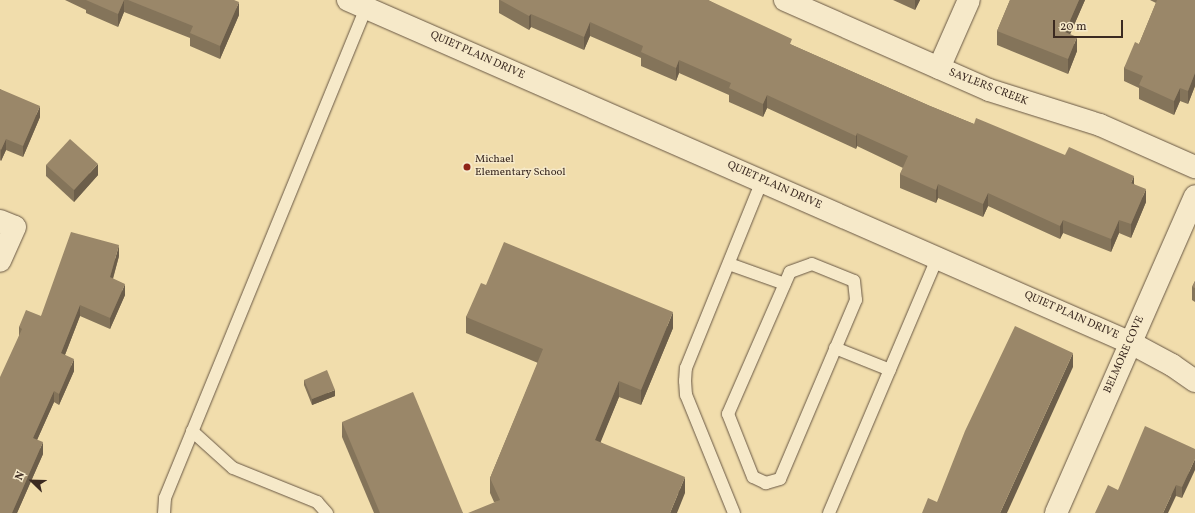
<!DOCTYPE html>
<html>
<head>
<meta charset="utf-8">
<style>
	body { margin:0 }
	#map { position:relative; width:1195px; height:513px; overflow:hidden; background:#f1ddac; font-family:Vollkorn,serif }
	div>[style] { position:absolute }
	.roads { filter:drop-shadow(0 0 1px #685744) drop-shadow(0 0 1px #685744) }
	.service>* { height:12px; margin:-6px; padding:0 6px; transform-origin:6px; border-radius:6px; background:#f6e9c9 }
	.minor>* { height:22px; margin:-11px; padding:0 11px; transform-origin:11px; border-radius:11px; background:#f6e9c9 }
	.wall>* { inset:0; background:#84745a }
	.shaded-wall>* { inset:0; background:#6c5e4a }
	.building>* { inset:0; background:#9a8769 }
	.dots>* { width:11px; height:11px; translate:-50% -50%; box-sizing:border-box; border:2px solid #f6e9c9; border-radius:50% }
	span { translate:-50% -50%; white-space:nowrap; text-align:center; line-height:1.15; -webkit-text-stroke:3px #f6e9c9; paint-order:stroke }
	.street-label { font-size:11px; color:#3b2a21 }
	.poi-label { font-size:11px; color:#3b2a21 }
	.left { translate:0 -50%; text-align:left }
	.north { position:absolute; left:12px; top:461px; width:40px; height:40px; -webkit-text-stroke:3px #f6e9c9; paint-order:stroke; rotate:293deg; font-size:11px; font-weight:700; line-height:16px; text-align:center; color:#3b2a21 }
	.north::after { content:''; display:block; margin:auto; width:14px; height:18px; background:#3b2a21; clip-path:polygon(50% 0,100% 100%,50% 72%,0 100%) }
	.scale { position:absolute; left:1053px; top:20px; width:70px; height:18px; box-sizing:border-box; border:2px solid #3b2a21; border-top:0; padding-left:5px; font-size:12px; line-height:14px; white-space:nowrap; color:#3b2a21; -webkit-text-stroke:3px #f6e9c9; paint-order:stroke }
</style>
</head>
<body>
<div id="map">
	<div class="roads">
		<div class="service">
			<i style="left:729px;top:264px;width:59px;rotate:19.7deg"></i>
			<i style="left:812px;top:264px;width:45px;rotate:22deg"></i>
			<i style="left:854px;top:281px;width:19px;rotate:84deg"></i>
			<i style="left:856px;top:300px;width:194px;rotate:113deg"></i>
			<i style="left:780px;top:479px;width:15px;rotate:164deg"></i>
			<i style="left:766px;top:483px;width:14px;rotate:-155deg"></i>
			<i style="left:753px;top:477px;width:68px;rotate:-111.6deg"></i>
			<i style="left:728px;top:414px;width:155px;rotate:-66.4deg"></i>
			<i style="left:790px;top:272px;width:23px;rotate:-20deg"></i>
			<i style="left:835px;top:348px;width:59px;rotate:21.8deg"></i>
			<i style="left:192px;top:431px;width:55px;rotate:42.1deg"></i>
			<i style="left:233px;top:468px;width:91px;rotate:22deg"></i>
			<i style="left:317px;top:502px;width:15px;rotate:48deg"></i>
			<i style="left:164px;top:513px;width:15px;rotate:-86deg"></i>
			<i style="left:165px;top:498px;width:530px;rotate:-67.7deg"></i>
			<i style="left:734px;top:513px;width:127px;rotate:-112.1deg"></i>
			<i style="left:686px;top:395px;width:14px;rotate:-94deg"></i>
			<i style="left:685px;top:381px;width:13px;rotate:-86deg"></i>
			<i style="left:686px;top:368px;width:202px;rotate:-67.9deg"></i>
			<i style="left:829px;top:513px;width:277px;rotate:-67deg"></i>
		</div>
		<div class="minor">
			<i style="left:348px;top:0;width:855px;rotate:23.66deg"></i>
			<i style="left:1131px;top:343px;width:47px;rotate:28.2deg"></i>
			<i style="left:1172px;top:365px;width:28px;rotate:35deg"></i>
			<i style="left:785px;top:0;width:223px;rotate:23.8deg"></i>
			<i style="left:989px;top:90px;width:116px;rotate:17.5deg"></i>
			<i style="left:1100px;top:125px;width:104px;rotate:23.9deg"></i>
			<i style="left:939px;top:68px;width:74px;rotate:-66.2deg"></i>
			<i style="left:0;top:221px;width:16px;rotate:22deg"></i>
			<i style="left:15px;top:227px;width:37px;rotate:114deg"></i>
			<i style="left:1056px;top:513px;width:346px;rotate:-66.3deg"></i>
		</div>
	</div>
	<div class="wall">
		<i style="clip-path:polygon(65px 0,234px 0,239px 15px,220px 59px,190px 46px,190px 38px,124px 12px,118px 27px,86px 13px,86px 10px)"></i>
		<i style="clip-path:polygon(499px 0,708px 0,792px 45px,930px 106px,974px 124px,1134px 184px,1146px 202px,1131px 238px,1119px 233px,1111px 252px,1063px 233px,1060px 239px,988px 206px,983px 217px,938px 198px,936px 203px,900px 188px,900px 174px,903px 168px,857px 146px,856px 149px,767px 108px,763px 117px,729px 102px,729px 95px,679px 73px,676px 81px,641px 66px,641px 58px,590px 36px,584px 50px,531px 27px,529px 30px,499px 13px)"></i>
		<i style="clip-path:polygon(893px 0,920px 0,915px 10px)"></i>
		<i style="clip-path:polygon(1010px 0,1085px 0,1070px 34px,1077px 51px,1068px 74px,997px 45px,997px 31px)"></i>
		<i style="clip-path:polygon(1150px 0,1195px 0,1195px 86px,1188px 104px,1180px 101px,1174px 115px,1139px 99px,1139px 88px,1124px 81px,1124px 68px,1139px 44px,1156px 3px)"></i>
		<i style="clip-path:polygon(0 89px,40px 117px,23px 157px,6px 150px,1px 161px,0 160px)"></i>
		<i style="clip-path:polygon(46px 165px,98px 175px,74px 202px,46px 176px)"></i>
		<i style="clip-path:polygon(119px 256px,113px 279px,125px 295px,110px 329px,80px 316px,65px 355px,74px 371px,59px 405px,54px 402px,37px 440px,43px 454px,17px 513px,0 513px,19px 336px,19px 327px,41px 316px)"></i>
		<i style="clip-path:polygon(1195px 281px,1195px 302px,1192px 300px,1192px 287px)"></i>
		<i style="clip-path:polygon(486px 285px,673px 328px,641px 405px,619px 397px,600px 442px,685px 493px,494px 502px,490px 493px,490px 478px,538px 363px,466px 333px,466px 317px)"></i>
		<i style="clip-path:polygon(304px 380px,335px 396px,312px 405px,304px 385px)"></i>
		<i style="clip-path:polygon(342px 422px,463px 513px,374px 513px,342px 437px)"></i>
		<i style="clip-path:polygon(1195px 449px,1182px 498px,1176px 496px,1118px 490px)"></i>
	</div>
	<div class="shaded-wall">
		<i style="clip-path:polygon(124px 0,124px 12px,118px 27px,118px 14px)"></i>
		<i style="clip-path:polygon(915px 0,920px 0,915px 10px)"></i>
		<i style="clip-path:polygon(1079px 0,1085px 0,1065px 46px,1065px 32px)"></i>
		<i style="clip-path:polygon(239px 2px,239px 15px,220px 59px,220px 46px)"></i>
		<i style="clip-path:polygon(531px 14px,531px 27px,529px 30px,529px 16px)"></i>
		<i style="clip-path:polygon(590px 22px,590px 36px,584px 50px,584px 37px)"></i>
		<i style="clip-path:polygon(1077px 37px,1077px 51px,1068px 74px,1068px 59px)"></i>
		<i style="clip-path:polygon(679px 60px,679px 73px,676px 81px,676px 68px)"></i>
		<i style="clip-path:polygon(1195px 73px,1195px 86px,1188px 104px,1188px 91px)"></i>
		<i style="clip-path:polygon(1180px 88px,1180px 101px,1174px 115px,1174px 101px)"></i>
		<i style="clip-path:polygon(767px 95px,767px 108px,763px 117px,763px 104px)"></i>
		<i style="clip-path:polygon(40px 106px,40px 117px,23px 157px,23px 146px)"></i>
		<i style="clip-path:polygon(857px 133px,857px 146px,856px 149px,856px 136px)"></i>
		<i style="clip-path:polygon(6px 139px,6px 150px,1px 161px,1px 150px)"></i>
		<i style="clip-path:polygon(98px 164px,98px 175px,74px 202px,74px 190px)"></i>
		<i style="clip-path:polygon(1134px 176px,1134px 189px,1131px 183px)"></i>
		<i style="clip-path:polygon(938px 184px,938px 198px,936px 203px,936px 190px)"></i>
		<i style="clip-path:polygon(1146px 189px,1146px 202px,1131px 238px,1131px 224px)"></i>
		<i style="clip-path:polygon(988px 193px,988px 206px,983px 217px,983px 204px)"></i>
		<i style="clip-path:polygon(1063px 220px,1063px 233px,1060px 239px,1060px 226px)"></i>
		<i style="clip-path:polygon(1119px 220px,1119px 233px,1111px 252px,1111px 239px)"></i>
		<i style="clip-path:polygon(119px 245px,119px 256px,110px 288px,110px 277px)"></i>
		<i style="clip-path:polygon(125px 284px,125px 295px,110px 329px,110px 318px)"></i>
		<i style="clip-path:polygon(80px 305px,80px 316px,61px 365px,61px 353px)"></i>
		<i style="clip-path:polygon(673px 312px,673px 328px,641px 405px,641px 390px)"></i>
		<i style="clip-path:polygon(1073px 353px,1073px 367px,1007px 513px,1000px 513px)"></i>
		<i style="clip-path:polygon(74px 359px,74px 371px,59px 405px,59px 394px)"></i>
		<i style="clip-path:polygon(619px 381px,619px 397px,595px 456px,595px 440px)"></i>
		<i style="clip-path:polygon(335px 390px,335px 396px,312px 405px,312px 399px)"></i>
		<i style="clip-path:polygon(54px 391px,54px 402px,33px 449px,33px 438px)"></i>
		<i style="clip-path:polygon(43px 442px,43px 454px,17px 513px,12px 513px)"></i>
		<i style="clip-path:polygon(1195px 459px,1195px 470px,1182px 498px,1182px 487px)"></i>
		<i style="clip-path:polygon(685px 477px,685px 493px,677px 513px,670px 513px)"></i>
		<i style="clip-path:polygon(1176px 485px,1176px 496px,1168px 513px,1163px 513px)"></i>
	</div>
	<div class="building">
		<i style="clip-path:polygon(87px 0,124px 0,118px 14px,86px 0)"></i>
		<i style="clip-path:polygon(128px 0,234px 0,239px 2px,220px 46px,190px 33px,193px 26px)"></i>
		<i style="clip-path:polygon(500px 0,708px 0,792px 39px,790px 44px,930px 106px,974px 124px,976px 118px,1065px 155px,1069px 147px,1134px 176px,1131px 183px,1146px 189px,1131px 224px,1119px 220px,1111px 239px,1063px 220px,1060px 226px,988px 193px,983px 204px,938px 184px,936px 190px,900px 174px,908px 156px,857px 133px,856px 136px,767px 95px,763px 104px,729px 88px,731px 83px,679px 60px,676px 68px,641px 52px,643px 46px,590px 22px,584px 37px,531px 14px,529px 16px)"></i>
		<i style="clip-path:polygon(1010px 0,1079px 0,1065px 32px,1077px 37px,1068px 59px,997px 31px)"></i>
		<i style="clip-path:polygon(1157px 0,1195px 0,1195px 73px,1188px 91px,1180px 88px,1174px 101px,1139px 85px,1143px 76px,1124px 68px,1135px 42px,1139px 44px)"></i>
		<i style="clip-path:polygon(0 89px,40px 106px,23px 146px,6px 139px,1px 150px,0 149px)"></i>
		<i style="clip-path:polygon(70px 139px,98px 164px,74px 190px,46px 165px)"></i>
		<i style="clip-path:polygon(71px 232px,119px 245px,110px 277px,125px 284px,110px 318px,80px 305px,61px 353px,74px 359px,59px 394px,54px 391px,33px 438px,43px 442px,12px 513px,0 513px,0 377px,22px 329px,19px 327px,26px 310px,41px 316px)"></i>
		<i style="clip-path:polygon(504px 242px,673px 312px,641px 390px,619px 381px,595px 440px,685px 477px,670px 513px,468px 513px,500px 500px,490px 478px,543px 349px,466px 317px,481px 283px,486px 285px)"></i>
		<i style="clip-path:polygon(1195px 281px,1195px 288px,1192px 287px)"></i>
		<i style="clip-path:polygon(1015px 326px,1073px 353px,1000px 513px,922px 513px,928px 498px,937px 502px,965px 431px)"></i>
		<i style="clip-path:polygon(327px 370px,335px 390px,312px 399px,304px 380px)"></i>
		<i style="clip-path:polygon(413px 392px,463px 513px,380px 513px,342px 422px)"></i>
		<i style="clip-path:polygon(1145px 426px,1195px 449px,1195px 459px,1182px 487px,1176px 485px,1163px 513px,1095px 513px,1108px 485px,1118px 490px)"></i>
	</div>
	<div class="dots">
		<i style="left:467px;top:167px;background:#8f2418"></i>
	</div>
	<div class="street-label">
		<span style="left:477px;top:56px;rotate:24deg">QUIET PLAIN DRIVE</span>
		<span style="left:988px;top:88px;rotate:21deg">SAYLERS CREEK</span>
		<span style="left:774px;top:186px;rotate:24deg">QUIET PLAIN DRIVE</span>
		<span style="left:1071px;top:316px;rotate:24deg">QUIET PLAIN DRIVE</span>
		<span style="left:1125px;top:355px;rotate:-66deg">BELMORE COVE</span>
	</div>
	<div class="poi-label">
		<span class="left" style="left:475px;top:167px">Michael<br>Elementary School</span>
	</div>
	<div class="north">N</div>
	<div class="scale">20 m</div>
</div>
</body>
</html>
